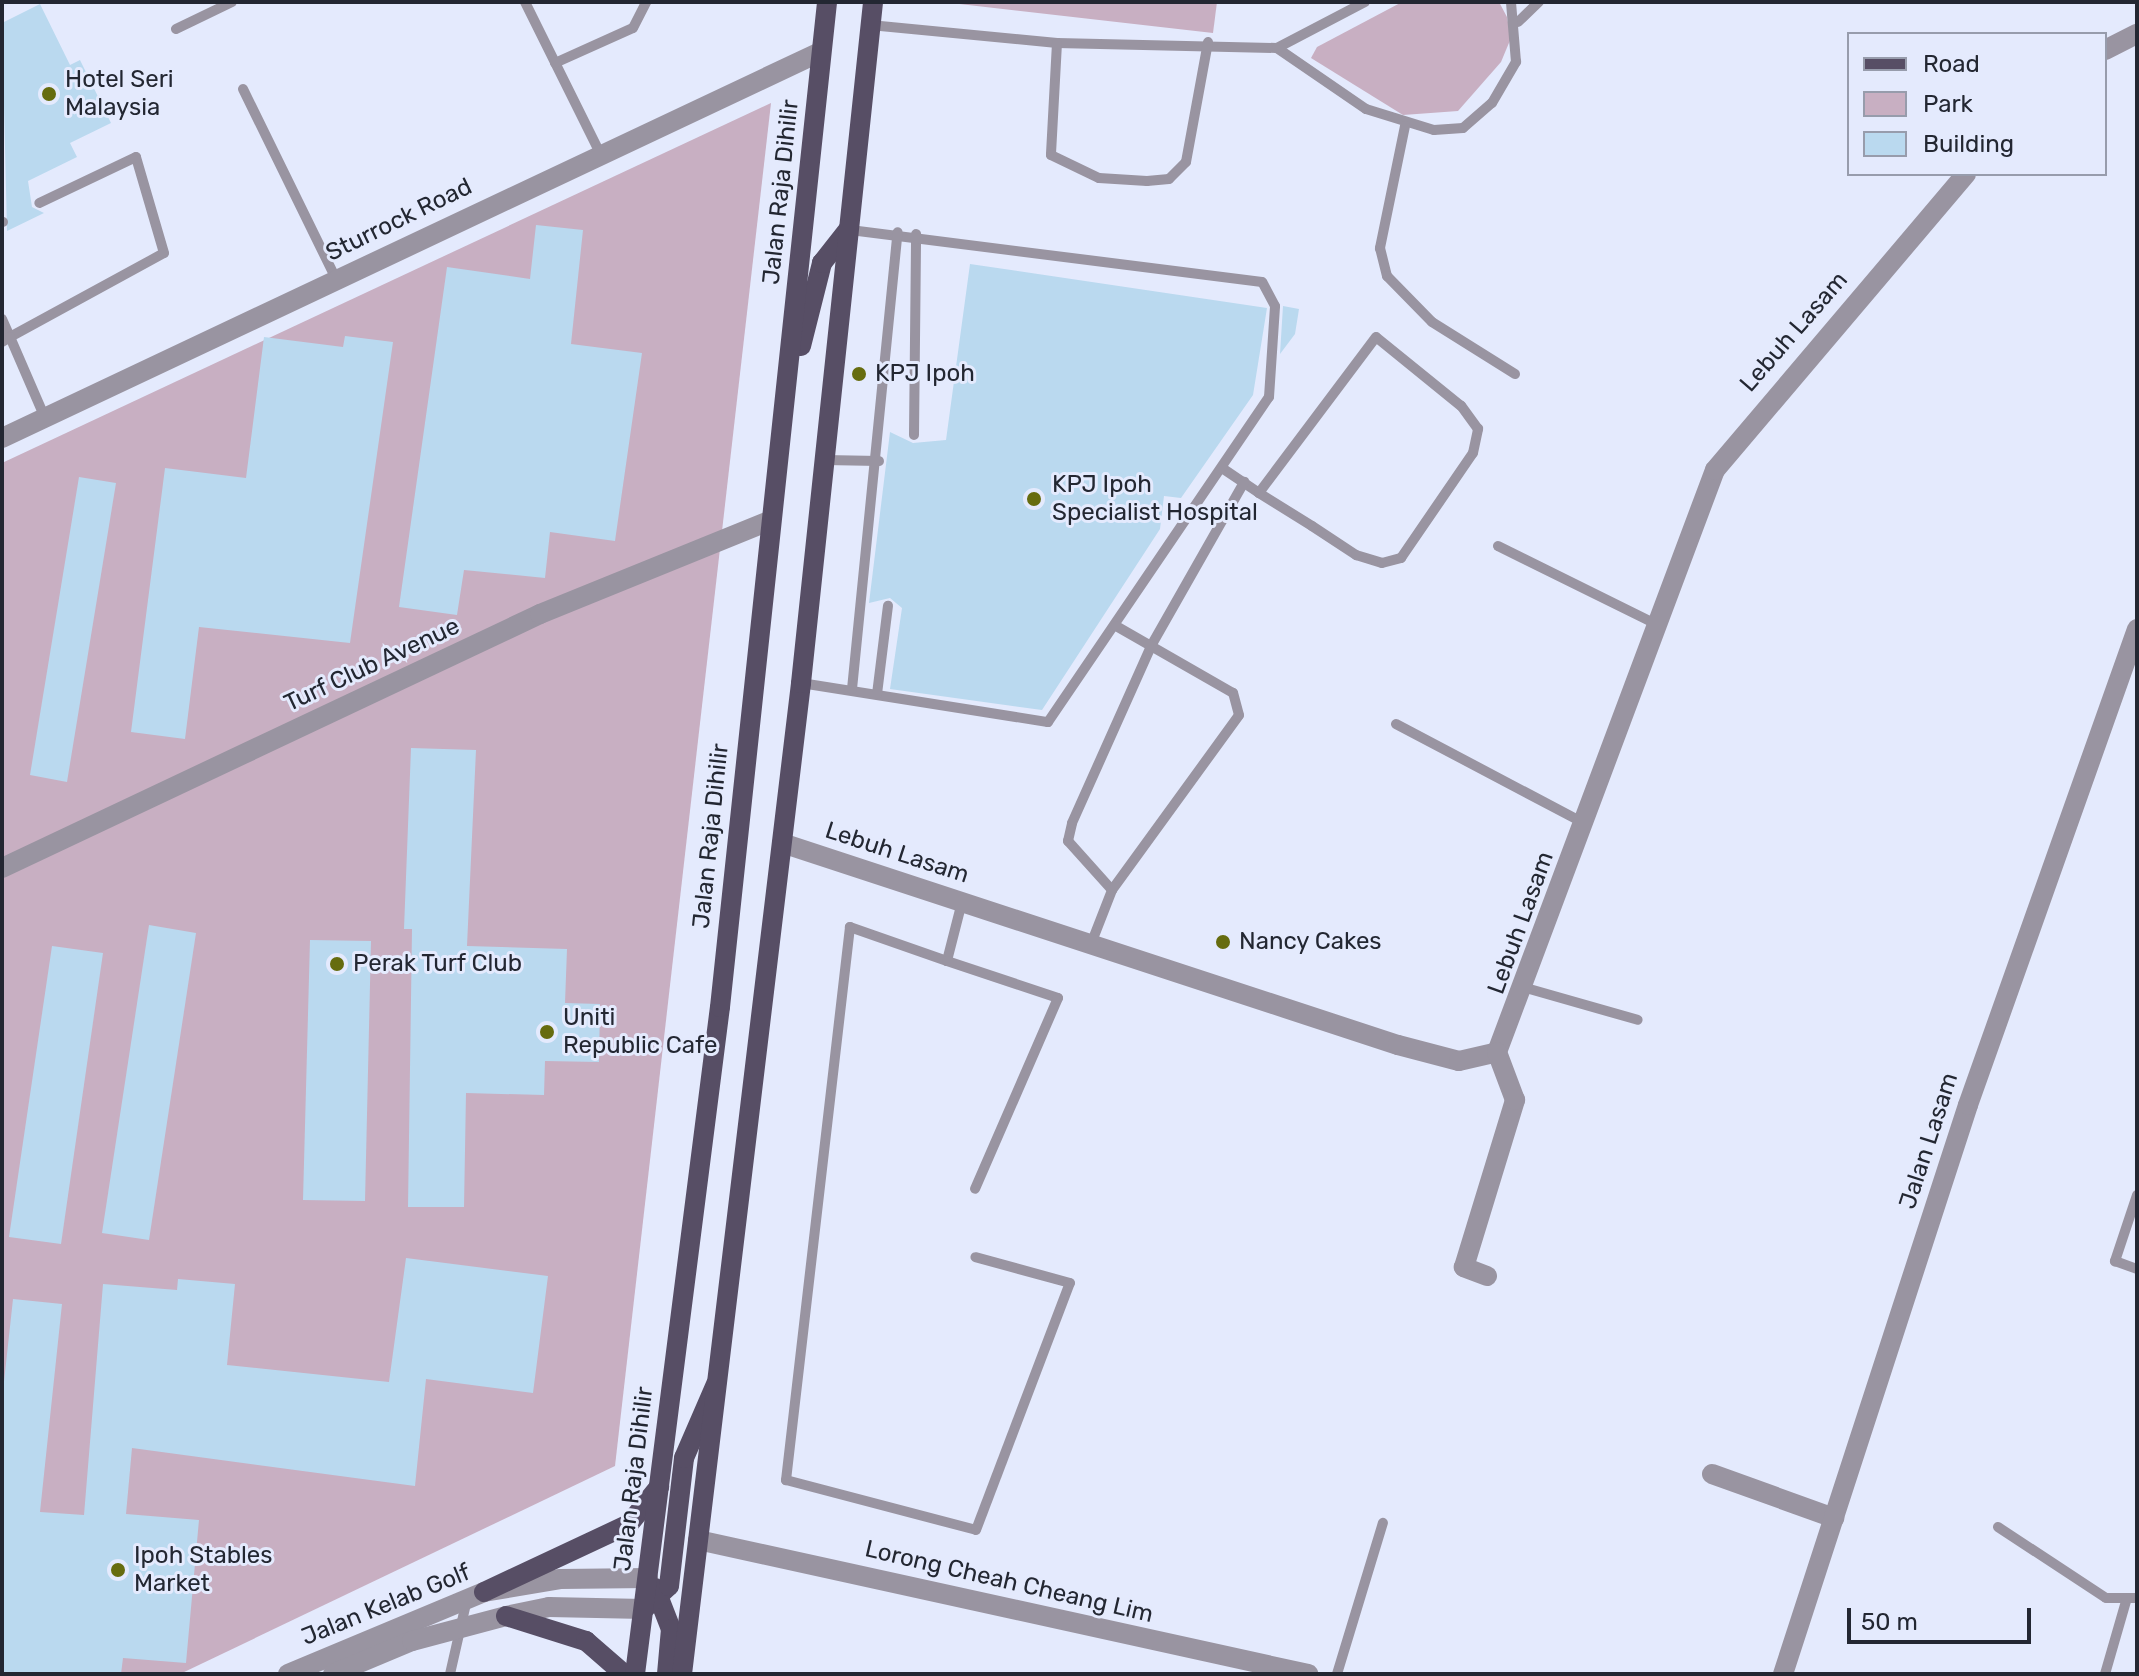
<!DOCTYPE html>
<html>
<head>
<meta charset="utf-8">
<style>
	body { margin:0 }
	#map { position:relative; width:2139px; height:1676px; overflow:hidden; background:#e4eafd; font-family:Rubik,sans-serif }
	div>[style] { position:absolute }
	.green>* { inset:0; background:#c8afc2 }
	.building>* { inset:0; background:#bad9ef }
	.service>* { height:10px; margin:-5px; padding:0 5px; transform-origin:5px; border-radius:5px; background:#9994a1 }
	.minor>* { height:20px; margin:-10px; padding:0 10px; transform-origin:10px; border-radius:10px; background:#9994a1 }
	.tertiary>* { height:20px; margin:-10px; padding:0 10px; transform-origin:10px; border-radius:10px; background:#9994a1 }
	.primary>* { height:20px; margin:-10px; padding:0 10px; transform-origin:10px; border-radius:10px; background:#574e65 }
	.dots>* { width:22px; height:22px; translate:-50% -50%; box-sizing:border-box; border:4px solid #e4eafd; border-radius:50% }
	span { translate:-50% -50%; white-space:nowrap; text-align:center; line-height:1.15; -webkit-text-stroke:6px #e4eafd; paint-order:stroke }
	.poi-label { font-size:24px; color:#232732 }
	.left { translate:0 -50%; text-align:left }
	.street-label { font-size:24px; color:#232732 }
	.frame { position:absolute; inset:0; border:4px solid #232732; pointer-events:none }
	.legend { position:absolute; left:1847px; top:32px; width:260px; height:144px; box-sizing:border-box; background:#e4eafd; border:2px solid #979cac; margin:0; padding:10px 14px; list-style:none; font-size:24px; color:#232732 }
	.legend li { display:flex; align-items:center; gap:16px; height:40px }
	.legend b { width:40px; border:2px solid #979cac }
	.scale { position:absolute; left:1847px; top:1608px; width:184px; height:36px; box-sizing:border-box; border:4px solid #232732; border-top:0; padding-left:10px; font-size:24px; line-height:28px; white-space:nowrap; color:#232732; -webkit-text-stroke:6px #e4eafd; paint-order:stroke }
</style>
</head>
<body>
<div id="map">
	<div class="green">
		<i style="clip-path:polygon(942px 2px,1217px 2px,1213px 33px)"></i>
		<i style="clip-path:polygon(1402px 2px,1499px 2px,1507px 17px,1511px 38px,1501px 62px,1458px 111px,1403px 115px,1311px 58px,1317px 47px)"></i>
		<i style="clip-path:polygon(771px 103px,615px 1466px,180px 1674px,2px 1674px,2px 463px)"></i>
	</div>
	<div class="building">
		<i style="clip-path:polygon(40px 4px,70px 65px,80px 60px,111px 123px,70px 143px,77px 157px,28px 181px,32px 207px,44px 213px,7px 231px,2px 23px)"></i>
		<i style="clip-path:polygon(536px 225px,583px 230px,571px 344px,642px 353px,615px 541px,550px 532px,545px 578px,464px 570px,457px 615px,399px 607px,447px 267px,530px 279px)"></i>
		<i style="clip-path:polygon(970px 264px,1267px 308px,1253px 395px,1181px 498px,1164px 496px,1160px 529px,1042px 710px,890px 689px,902px 608px,890px 598px,869px 603px,890px 432px,913px 443px,946px 440px)"></i>
		<i style="clip-path:polygon(1283px 306px,1299px 309px,1295px 334px,1280px 354px)"></i>
		<i style="clip-path:polygon(345px 336px,393px 342px,350px 643px,199px 627px,185px 739px,131px 732px,165px 468px,246px 478px,264px 337px,343px 347px)"></i>
		<i style="clip-path:polygon(79px 477px,116px 483px,67px 782px,30px 775px)"></i>
		<i style="clip-path:polygon(411px 748px,476px 750px,467px 946px,567px 949px,565px 1003px,600px 1004px,599px 1062px,545px 1061px,544px 1095px,466px 1093px,464px 1207px,408px 1207px,412px 929px,404px 929px)"></i>
		<i style="clip-path:polygon(149px 925px,196px 933px,149px 1240px,102px 1233px)"></i>
		<i style="clip-path:polygon(310px 940px,371px 941px,365px 1201px,303px 1200px)"></i>
		<i style="clip-path:polygon(52px 946px,103px 953px,61px 1244px,9px 1237px)"></i>
		<i style="clip-path:polygon(406px 1258px,548px 1276px,533px 1393px,426px 1379px,415px 1486px,132px 1448px,126px 1514px,199px 1520px,186px 1663px,123px 1658px,121px 1674px,2px 1674px,2px 1400px,13px 1299px,62px 1304px,40px 1512px,84px 1515px,103px 1284px,177px 1290px,178px 1279px,235px 1284px,227px 1365px,389px 1382px)"></i>
	</div>
	<div class="service">
		<i style="left:525px;top:2px;width:169px;rotate:63.6deg"></i>
		<i style="left:1518px;top:22px;width:29px;rotate:-44deg"></i>
		<i style="left:870px;top:25px;width:188px;rotate:5.5deg"></i>
		<i style="left:1057px;top:43px;width:220px;rotate:1.3deg"></i>
		<i style="left:1277px;top:48px;width:108px;rotate:34.4deg"></i>
		<i style="left:1366px;top:109px;width:71px;rotate:17.2deg"></i>
		<i style="left:1434px;top:130px;width:29px;rotate:-4deg"></i>
		<i style="left:1463px;top:128px;width:38px;rotate:-41deg"></i>
		<i style="left:1492px;top:103px;width:48px;rotate:-59.7deg"></i>
		<i style="left:1516px;top:62px;width:60px;rotate:-94.8deg"></i>
		<i style="left:176px;top:29px;width:62px;rotate:-25.7deg"></i>
		<i style="left:1057px;top:43px;width:112px;rotate:93.1deg"></i>
		<i style="left:1051px;top:155px;width:53px;rotate:25.6deg"></i>
		<i style="left:1099px;top:178px;width:48px;rotate:3.6deg"></i>
		<i style="left:1147px;top:181px;width:22px;rotate:-5deg"></i>
		<i style="left:1169px;top:179px;width:24px;rotate:-45deg"></i>
		<i style="left:1186px;top:162px;width:122px;rotate:-79.6deg"></i>
		<i style="left:1277px;top:48px;width:99px;rotate:-27.6deg"></i>
		<i style="left:555px;top:63px;width:85px;rotate:-24.2deg"></i>
		<i style="left:633px;top:28px;width:29px;rotate:-63deg"></i>
		<i style="left:243px;top:89px;width:212px;rotate:63.9deg"></i>
		<i style="left:1405px;top:126px;width:125px;rotate:101.6deg"></i>
		<i style="left:1380px;top:248px;width:29px;rotate:76deg"></i>
		<i style="left:1387px;top:276px;width:64px;rotate:45.6deg"></i>
		<i style="left:1432px;top:322px;width:98px;rotate:32.1deg"></i>
		<i style="left:2px;top:222px;width:1px"></i>
		<i style="left:2px;top:319px;width:20px;rotate:66deg"></i>
		<i style="left:10px;top:337px;width:175px;rotate:-28.6deg"></i>
		<i style="left:164px;top:253px;width:100px;rotate:-106.3deg"></i>
		<i style="left:136px;top:157px;width:107px;rotate:154.6deg"></i>
		<i style="left:2px;top:342px;width:9px;rotate:-32deg"></i>
		<i style="left:10px;top:337px;width:88px;rotate:66.6deg"></i>
		<i style="left:914px;top:435px;width:201px;rotate:-89.4deg"></i>
		<i style="left:825px;top:460px;width:54px;rotate:1.1deg"></i>
		<i style="left:1222px;top:468px;width:45px;rotate:34deg"></i>
		<i style="left:1259px;top:493px;width:62px;rotate:31.9deg"></i>
		<i style="left:1312px;top:526px;width:53px;rotate:33.4deg"></i>
		<i style="left:1356px;top:555px;width:27px;rotate:17deg"></i>
		<i style="left:1382px;top:563px;width:20px;rotate:-15deg"></i>
		<i style="left:1401px;top:558px;width:127px;rotate:-55.6deg"></i>
		<i style="left:1473px;top:453px;width:25px;rotate:-78deg"></i>
		<i style="left:1478px;top:429px;width:29px;rotate:-126deg"></i>
		<i style="left:1461px;top:406px;width:109px;rotate:-140.9deg"></i>
		<i style="left:1376px;top:337px;width:195px;rotate:126.9deg"></i>
		<i style="left:1498px;top:546px;width:178px;rotate:26.3deg"></i>
		<i style="left:801px;top:683px;width:250px;rotate:9deg"></i>
		<i style="left:1048px;top:722px;width:393px;rotate:-55.8deg"></i>
		<i style="left:1269px;top:397px;width:91px;rotate:-86.2deg"></i>
		<i style="left:1275px;top:306px;width:27px;rotate:-118deg"></i>
		<i style="left:1262px;top:282px;width:417px;rotate:-172.8deg"></i>
		<i style="left:852px;top:689px;width:459px;rotate:-84.3deg"></i>
		<i style="left:877px;top:694px;width:89px;rotate:-82.9deg"></i>
		<i style="left:1396px;top:724px;width:212px;rotate:27.8deg"></i>
		<i style="left:1112px;top:890px;width:66px;rotate:-131.9deg"></i>
		<i style="left:1068px;top:841px;width:18px;rotate:-77deg"></i>
		<i style="left:1072px;top:823px;width:194px;rotate:-65.9deg"></i>
		<i style="left:1151px;top:646px;width:189px;rotate:-60.4deg"></i>
		<i style="left:962px;top:902px;width:61px;rotate:104.3deg"></i>
		<i style="left:947px;top:961px;width:103px;rotate:-160.7deg"></i>
		<i style="left:850px;top:927px;width:557px;rotate:96.6deg"></i>
		<i style="left:786px;top:1480px;width:196px;rotate:14.7deg"></i>
		<i style="left:976px;top:1530px;width:264px;rotate:-69.2deg"></i>
		<i style="left:1070px;top:1283px;width:98px;rotate:-164.7deg"></i>
		<i style="left:1091px;top:944px;width:58px;rotate:-68.7deg"></i>
		<i style="left:1112px;top:890px;width:216px;rotate:-54deg"></i>
		<i style="left:1239px;top:715px;width:23px;rotate:-105deg"></i>
		<i style="left:1233px;top:693px;width:135px;rotate:-150.2deg"></i>
		<i style="left:947px;top:961px;width:117px;rotate:18.4deg"></i>
		<i style="left:1058px;top:998px;width:208px;rotate:113.5deg"></i>
		<i style="left:1526px;top:988px;width:116px;rotate:15.9deg"></i>
		<i style="left:2137px;top:1195px;width:70px;rotate:108.4deg"></i>
		<i style="left:2115px;top:1261px;width:23px;rotate:20deg"></i>
		<i style="left:1998px;top:1527px;width:129px;rotate:33.3deg"></i>
		<i style="left:2106px;top:1598px;width:31px"></i>
		<i style="left:450px;top:1674px;width:77px;rotate:-77.2deg"></i>
		<i style="left:1337px;top:1674px;width:158px;rotate:-73.1deg"></i>
		<i style="left:2105px;top:1674px;width:79px;rotate:-73.9deg"></i>
	</div>
	<div class="minor">
		<i style="left:2105px;top:50px;width:36px;rotate:-27deg"></i>
		<i style="left:2px;top:438px;width:904px;rotate:-25.26deg"></i>
		<i style="left:782px;top:843px;width:648px;rotate:18.16deg"></i>
		<i style="left:1398px;top:1045px;width:63px;rotate:14.7deg"></i>
		<i style="left:1459px;top:1061px;width:39px;rotate:-13deg"></i>
		<i style="left:1497px;top:1052px;width:621px;rotate:-69.47deg"></i>
		<i style="left:1715px;top:470px;width:388px;rotate:-49.7deg"></i>
		<i style="left:2px;top:868px;width:595px;rotate:-25.27deg"></i>
		<i style="left:540px;top:614px;width:247px;rotate:-22.1deg"></i>
		<i style="left:1487px;top:1276px;width:25px;rotate:-159deg"></i>
		<i style="left:1464px;top:1267px;width:175px;rotate:-73deg"></i>
		<i style="left:1515px;top:1100px;width:51px;rotate:-110.6deg"></i>
		<i style="left:1712px;top:1474px;width:130px;rotate:19.8deg"></i>
		<i style="left:698px;top:1540px;width:625px;rotate:12.39deg"></i>
		<i style="left:1783px;top:1674px;width:598px;rotate:-71.99deg"></i>
		<i style="left:1968px;top:1105px;width:505px;rotate:-70.45deg"></i>
	</div>
	<div class="tertiary">
		<i style="left:288px;top:1674px;width:212px;rotate:-22.7deg"></i>
		<i style="left:484px;top:1592px;width:77px;rotate:-9.7deg"></i>
		<i style="left:560px;top:1579px;width:88px;rotate:-0.7deg"></i>
		<i style="left:333px;top:1674px;width:86px;rotate:-22.7deg"></i>
		<i style="left:412px;top:1641px;width:97px;rotate:-14.9deg"></i>
		<i style="left:506px;top:1616px;width:44px;rotate:-11.8deg"></i>
		<i style="left:549px;top:1607px;width:95px;rotate:1.2deg"></i>
	</div>
	<div class="primary">
		<i style="left:801px;top:346px;width:86px;rotate:-75.8deg"></i>
		<i style="left:822px;top:263px;width:42px;rotate:-51.8deg"></i>
		<i style="left:655px;top:1588px;width:44px;rotate:68.7deg"></i>
		<i style="left:671px;top:1629px;width:45px;rotate:95.1deg"></i>
		<i style="left:484px;top:1592px;width:160px;rotate:-25.1deg"></i>
		<i style="left:629px;top:1524px;width:48px;rotate:-51deg"></i>
		<i style="left:644px;top:1609px;width:34px;rotate:-43deg"></i>
		<i style="left:669px;top:1586px;width:129px;rotate:-83.3deg"></i>
		<i style="left:684px;top:1458px;width:81px;rotate:-66.6deg"></i>
		<i style="left:506px;top:1616px;width:84px;rotate:17.4deg"></i>
		<i style="left:586px;top:1641px;width:50px;rotate:41deg"></i>
		<i style="left:635px;top:1674px;width:672px;rotate:-82.74deg"></i>
		<i style="left:720px;top:1007px;width:1011px;rotate:-83.92deg"></i>
		<i style="left:682px;top:1674px;width:998px;rotate:-83.15deg"></i>
		<i style="left:801px;top:683px;width:685px;rotate:-83.96deg"></i>
	</div>
	<div class="dots">
		<i style="left:49px;top:94px;background:#666c0f"></i>
		<i style="left:859px;top:374px;background:#666c0f"></i>
		<i style="left:1034px;top:499px;background:#666c0f"></i>
		<i style="left:1223px;top:942px;background:#666c0f"></i>
		<i style="left:337px;top:964px;background:#666c0f"></i>
		<i style="left:547px;top:1032px;background:#666c0f"></i>
		<i style="left:118px;top:1570px;background:#666c0f"></i>
	</div>
	<div class="poi-label">
		<span class="left" style="left:65px;top:94px">Hotel Seri<br>Malaysia</span>
		<span class="left" style="left:875px;top:374px">KPJ Ipoh</span>
		<span class="left" style="left:1052px;top:499px">KPJ Ipoh<br>Specialist Hospital</span>
		<span class="left" style="left:1239px;top:942px">Nancy Cakes</span>
		<span class="left" style="left:353px;top:964px">Perak Turf Club</span>
		<span class="left" style="left:563px;top:1032px">Uniti<br>Republic Cafe</span>
		<span class="left" style="left:134px;top:1570px">Ipoh Stables<br>Market</span>
	</div>
	<div class="street-label">
		<span style="left:781px;top:192px;rotate:-84deg">Jalan Raja Dihilir</span>
		<span style="left:399px;top:220px;rotate:-26deg">Sturrock Road</span>
		<span style="left:1794px;top:332px;rotate:-49deg">Lebuh Lasam</span>
		<span style="left:372px;top:665px;rotate:-25deg">Turf Club Avenue</span>
		<span style="left:711px;top:836px;rotate:-84deg">Jalan Raja Dihilir</span>
		<span style="left:897px;top:853px;rotate:18deg">Lebuh Lasam</span>
		<span style="left:1521px;top:923px;rotate:-70deg">Lebuh Lasam</span>
		<span style="left:1929px;top:1141px;rotate:-72deg">Jalan Lasam</span>
		<span style="left:634px;top:1479px;rotate:-83deg">Jalan Raja Dihilir</span>
		<span style="left:1009px;top:1582px;rotate:13deg">Lorong Cheah Cheang Lim</span>
		<span style="left:386px;top:1605px;rotate:-22deg">Jalan Kelab Golf</span>
	</div>
	<div class="frame"></div>
	<ul class="legend">
	<li><b style="height:10px;background:#574e65"></b>Road</li>
	<li><b style="height:22px;background:#c8afc2"></b>Park</li>
	<li><b style="height:22px;background:#bad9ef"></b>Building</li>
	</ul>
	<div class="scale">50 m</div>
</div>
</body>
</html>
